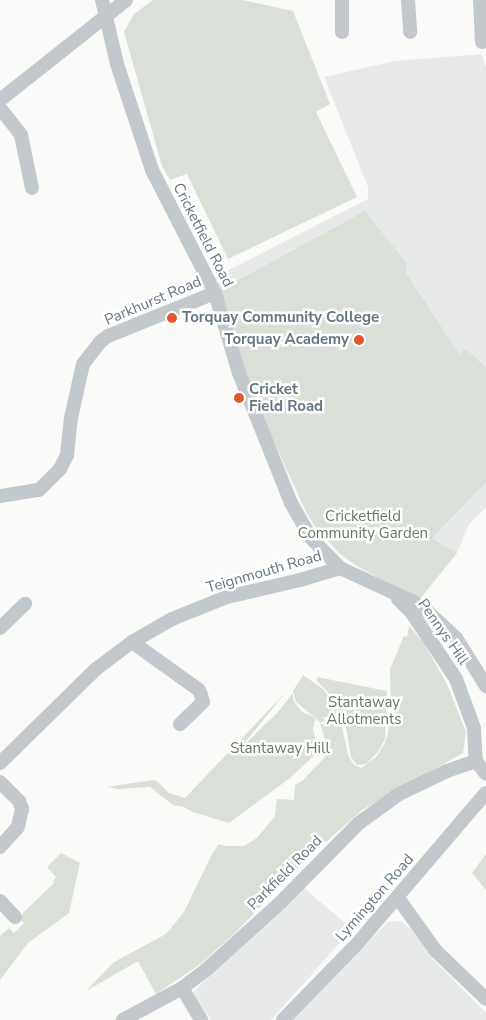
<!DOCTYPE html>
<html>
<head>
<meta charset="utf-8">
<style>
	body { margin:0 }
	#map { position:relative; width:486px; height:1020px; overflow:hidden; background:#fafaf8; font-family:"Nunito Sans",sans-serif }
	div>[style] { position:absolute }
	.built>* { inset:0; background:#e8e9e9 }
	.green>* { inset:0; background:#dadfd7 }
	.minor>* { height:14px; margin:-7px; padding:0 7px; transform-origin:7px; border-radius:7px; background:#c3c8cc }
	.dots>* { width:14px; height:14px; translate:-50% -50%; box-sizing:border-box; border:2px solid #fff; border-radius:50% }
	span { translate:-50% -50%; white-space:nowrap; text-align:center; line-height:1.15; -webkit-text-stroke:5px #fff; paint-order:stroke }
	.street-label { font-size:15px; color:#657683 }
	.poi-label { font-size:15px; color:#657683; font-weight:700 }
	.left { translate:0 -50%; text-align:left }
	.right { translate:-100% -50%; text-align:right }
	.park-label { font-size:15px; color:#687a64 }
</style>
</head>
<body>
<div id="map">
	<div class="built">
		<i style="clip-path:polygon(482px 54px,486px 68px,486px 507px,469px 524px,457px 553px,432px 538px,215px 293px,221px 274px,368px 199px,368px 187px,324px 77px,395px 61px)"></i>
		<i style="clip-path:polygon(298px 883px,352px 929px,271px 1020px,211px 1020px,193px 993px)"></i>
		<i style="clip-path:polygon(401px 921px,413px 931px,432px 958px,486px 1013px,486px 1020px,291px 1020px,388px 922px)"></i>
	</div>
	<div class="green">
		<i style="clip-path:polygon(153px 0,242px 0,293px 11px,330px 104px,316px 112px,357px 197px,228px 259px,187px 174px,170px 180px,162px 166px,124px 32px,134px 14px)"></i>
		<i style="clip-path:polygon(365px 211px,407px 264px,406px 273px,459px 354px,466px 349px,486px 368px,486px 482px,432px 538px,457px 553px,419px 600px,355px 565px,339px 553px,316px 528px,307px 514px,249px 387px,215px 293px)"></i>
		<i style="clip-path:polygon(409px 626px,423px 642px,447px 684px,466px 732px,463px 753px,362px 810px,308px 858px,235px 933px,199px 965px,156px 994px,138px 961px,86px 991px,114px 962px,166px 934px,184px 912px,211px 856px,219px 844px,225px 846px,244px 846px,257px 838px,275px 816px,277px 799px,294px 800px,295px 785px,302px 781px,326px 756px,327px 747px,320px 722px,296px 702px,293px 691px,303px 675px,323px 689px,331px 700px,341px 722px,348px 755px,353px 764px,361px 768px,376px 757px,384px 745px,388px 734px,391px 709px,390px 669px,404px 636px,407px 637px)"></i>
		<i style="clip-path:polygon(317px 677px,387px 691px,385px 739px,377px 753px,366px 764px,357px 765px,351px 757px,346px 727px,333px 697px,317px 681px)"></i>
		<i style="clip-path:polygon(286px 692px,237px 752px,277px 713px,293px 693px,293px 700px,301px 711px,315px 718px,313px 730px,319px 751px,290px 778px,229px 823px,193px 812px,184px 807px,173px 805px,150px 787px,118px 789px,107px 787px,153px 780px,157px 781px,169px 793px,185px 798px)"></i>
		<i style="clip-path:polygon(61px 853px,80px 863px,69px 913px,28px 943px,0 980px,0 936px,9px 928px,14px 933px,24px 923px,20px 918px,24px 912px,54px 883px,53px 881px,56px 877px,47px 867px)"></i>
		<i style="clip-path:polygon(486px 854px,486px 890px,472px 873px)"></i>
	</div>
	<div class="minor">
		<i style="left:102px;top:0;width:66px;rotate:76.8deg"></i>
		<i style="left:117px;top:64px;width:112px;rotate:71.7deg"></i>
		<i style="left:152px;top:170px;width:138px;rotate:62.9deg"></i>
		<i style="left:215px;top:293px;width:84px;rotate:73.3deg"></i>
		<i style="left:239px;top:373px;width:140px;rotate:68.2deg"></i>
		<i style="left:291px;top:503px;width:40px;rotate:60.3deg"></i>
		<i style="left:311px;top:538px;width:42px;rotate:46deg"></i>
		<i style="left:340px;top:568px;width:81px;rotate:24.7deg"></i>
		<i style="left:414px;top:602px;width:16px;rotate:35deg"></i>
		<i style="left:427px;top:611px;width:40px;rotate:43deg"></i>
		<i style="left:456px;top:638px;width:57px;rotate:58deg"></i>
		<i style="left:342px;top:0;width:32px;rotate:90deg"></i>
		<i style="left:408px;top:0;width:32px;rotate:86deg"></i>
		<i style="left:480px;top:0;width:42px;rotate:87.3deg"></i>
		<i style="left:0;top:100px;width:161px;rotate:-38.4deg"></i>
		<i style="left:0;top:108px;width:34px;rotate:52deg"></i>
		<i style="left:21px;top:135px;width:54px;rotate:78.3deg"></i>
		<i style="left:0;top:496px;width:39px;rotate:-9deg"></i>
		<i style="left:39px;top:490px;width:30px;rotate:-45deg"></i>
		<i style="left:60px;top:469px;width:16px;rotate:-63deg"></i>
		<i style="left:67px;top:455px;width:37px;rotate:-84deg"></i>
		<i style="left:71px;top:418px;width:55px;rotate:-77.5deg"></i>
		<i style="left:83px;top:364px;width:28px;rotate:-52deg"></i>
		<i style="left:100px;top:342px;width:10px;rotate:-37deg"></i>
		<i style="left:108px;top:336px;width:115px;rotate:-21.9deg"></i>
		<i style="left:398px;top:599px;width:20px;rotate:45deg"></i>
		<i style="left:412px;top:613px;width:79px;rotate:56.3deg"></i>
		<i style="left:456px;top:679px;width:52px;rotate:69.8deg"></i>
		<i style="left:474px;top:728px;width:33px;rotate:87deg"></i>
		<i style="left:476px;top:761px;width:16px;rotate:52deg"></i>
		<i style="left:0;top:628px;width:35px;rotate:-44deg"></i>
		<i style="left:132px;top:642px;width:82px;rotate:35.6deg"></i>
		<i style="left:199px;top:690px;width:5px;rotate:68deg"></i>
		<i style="left:201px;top:695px;width:7px;rotate:74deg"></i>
		<i style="left:203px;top:702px;width:32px;rotate:136deg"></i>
		<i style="left:0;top:763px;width:134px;rotate:-44.4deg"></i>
		<i style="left:96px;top:669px;width:45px;rotate:-36.9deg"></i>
		<i style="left:132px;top:642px;width:46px;rotate:-29.9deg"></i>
		<i style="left:172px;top:619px;width:59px;rotate:-21.8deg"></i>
		<i style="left:227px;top:597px;width:75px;rotate:-13.1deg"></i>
		<i style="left:300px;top:580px;width:42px;rotate:-16.7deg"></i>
		<i style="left:0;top:782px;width:27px;rotate:45deg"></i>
		<i style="left:19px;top:801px;width:9px;rotate:69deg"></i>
		<i style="left:22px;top:809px;width:18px;rotate:103deg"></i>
		<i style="left:18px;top:827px;width:27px;rotate:132deg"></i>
		<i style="left:398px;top:898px;width:65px;rotate:54.4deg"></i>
		<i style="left:436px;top:951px;width:69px;rotate:43.8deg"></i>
		<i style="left:0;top:901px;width:22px;rotate:47deg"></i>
		<i style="left:182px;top:988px;width:37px;rotate:59deg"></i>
		<i style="left:123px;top:1020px;width:67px;rotate:-28.5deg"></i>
		<i style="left:182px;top:988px;width:31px;rotate:-37deg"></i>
		<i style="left:207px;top:969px;width:98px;rotate:-42.1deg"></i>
		<i style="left:280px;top:903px;width:112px;rotate:-45.4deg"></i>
		<i style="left:359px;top:823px;width:49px;rotate:-35.9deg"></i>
		<i style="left:399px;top:794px;width:53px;rotate:-25.6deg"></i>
		<i style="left:447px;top:771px;width:31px;rotate:-19deg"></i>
		<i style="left:283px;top:1020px;width:105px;rotate:-45.8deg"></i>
		<i style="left:356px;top:945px;width:200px;rotate:-49.5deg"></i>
	</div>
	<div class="dots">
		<i style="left:172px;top:318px;background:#e4572e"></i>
		<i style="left:359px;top:340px;background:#e4572e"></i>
		<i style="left:239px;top:398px;background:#e4572e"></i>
	</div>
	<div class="street-label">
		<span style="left:203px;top:235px;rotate:63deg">Cricketfield Road</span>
		<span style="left:153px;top:301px;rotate:-23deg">Parkhurst Road</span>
		<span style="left:264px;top:572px;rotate:-16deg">Teignmouth Road</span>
		<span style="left:443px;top:632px;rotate:55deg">Pennys Hill</span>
		<span style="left:285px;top:873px;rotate:-45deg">Parkfield Road</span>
		<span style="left:375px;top:898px;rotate:-49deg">Lymington Road</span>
	</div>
	<div class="poi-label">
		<span class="left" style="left:182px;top:318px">Torquay Community College</span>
		<span class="right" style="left:349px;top:340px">Torquay Academy</span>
		<span class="left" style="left:249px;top:398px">Cricket<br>Field Road</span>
	</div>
	<div class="park-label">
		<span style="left:363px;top:525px">Cricketfield<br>Community Garden</span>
		<span style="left:364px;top:711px">Stantaway<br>Allotments</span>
		<span style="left:280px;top:749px">Stantaway Hill</span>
	</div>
</div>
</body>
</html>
